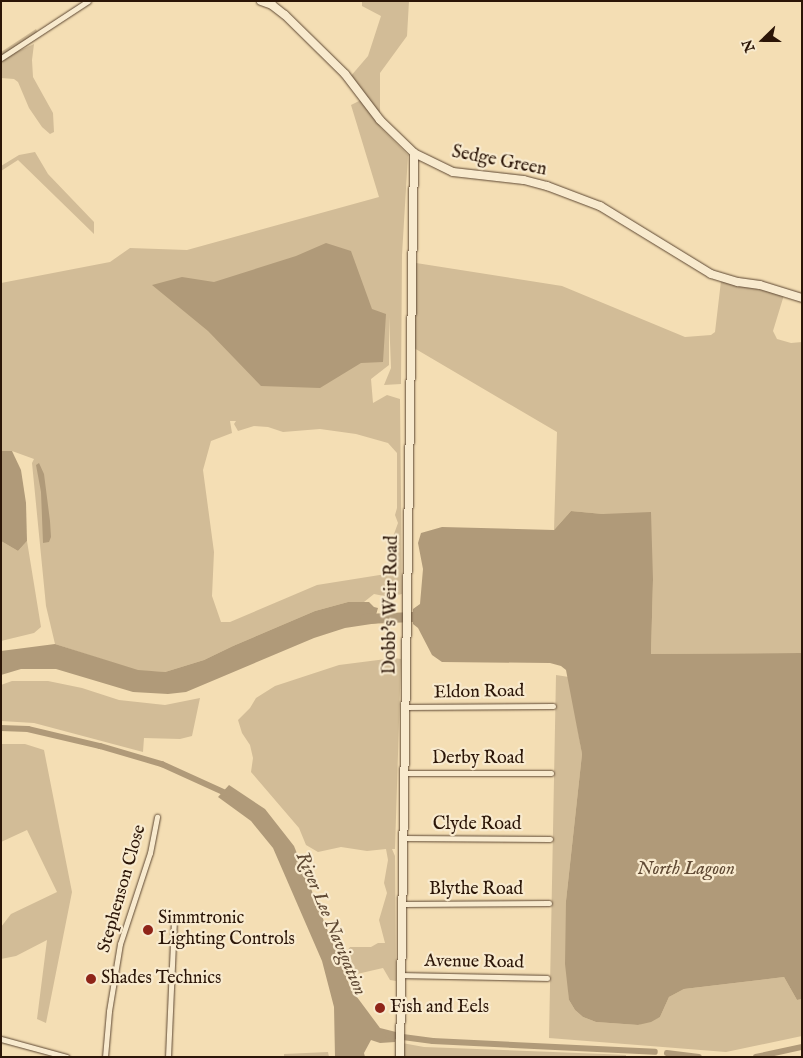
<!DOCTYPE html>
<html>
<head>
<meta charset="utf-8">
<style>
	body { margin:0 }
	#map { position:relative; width:803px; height:1058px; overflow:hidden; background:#f4deb4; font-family:"IM FELL English",serif }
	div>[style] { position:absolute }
	.green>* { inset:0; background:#d2bc97 }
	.water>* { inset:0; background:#b09a79 }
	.canal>* { height:5.5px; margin:-2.75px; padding:0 2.75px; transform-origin:2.75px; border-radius:2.75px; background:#b09a79 }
	.river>* { height:10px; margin:-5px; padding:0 5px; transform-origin:5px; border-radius:5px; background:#b09a79 }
	.roads { filter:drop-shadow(0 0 1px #5d4732) drop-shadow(0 0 1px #5d4732) }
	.street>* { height:5px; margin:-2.5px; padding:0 2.5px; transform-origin:2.5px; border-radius:2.5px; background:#f8eace }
	.secondary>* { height:8px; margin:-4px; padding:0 4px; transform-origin:4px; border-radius:4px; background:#f8eace }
	.dots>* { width:14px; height:14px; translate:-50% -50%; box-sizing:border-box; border:2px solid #f8eace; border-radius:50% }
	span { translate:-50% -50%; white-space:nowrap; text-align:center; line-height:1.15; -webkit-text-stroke:4.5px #f8eace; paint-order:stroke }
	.street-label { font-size:18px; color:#2b1507 }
	.poi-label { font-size:18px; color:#2b1507 }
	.left { translate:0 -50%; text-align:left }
	.water-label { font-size:19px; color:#604a35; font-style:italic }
	.frame { position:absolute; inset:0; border:2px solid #2b1507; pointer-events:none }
	.north { position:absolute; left:738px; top:15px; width:50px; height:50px; -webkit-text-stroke:4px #f8eace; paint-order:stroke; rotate:248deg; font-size:14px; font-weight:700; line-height:20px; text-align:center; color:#2b1507 }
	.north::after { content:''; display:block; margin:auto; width:18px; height:22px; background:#2b1507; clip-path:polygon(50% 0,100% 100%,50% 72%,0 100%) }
</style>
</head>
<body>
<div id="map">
	<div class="green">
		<i style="clip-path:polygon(362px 1px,409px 1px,407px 36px,380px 73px,380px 113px,350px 77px,368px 56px,381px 16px,362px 6px)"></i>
		<i style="clip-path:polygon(36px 29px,39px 36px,10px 55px,34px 44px,32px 60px,33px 77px,53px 113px,54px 132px,50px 134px,42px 127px,29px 108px,18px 82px,14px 79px,1px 78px,1px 52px)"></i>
		<i style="clip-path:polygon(evenodd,361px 100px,381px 128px,408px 155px,402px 255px,401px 384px,384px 385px,391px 368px,389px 317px,389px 365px,371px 379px,373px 403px,387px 395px,400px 399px,402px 594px,389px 597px,374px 594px,364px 602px,348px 602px,315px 611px,233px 646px,204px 660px,165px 672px,138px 671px,55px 644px,46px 606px,32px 463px,34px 459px,12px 451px,1px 451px,1px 283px,110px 262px,130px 248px,187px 250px,379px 197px,351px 105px,361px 100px,230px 421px,236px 421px,234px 424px,238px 431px,254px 426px,268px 427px,283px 432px,320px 429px,356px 434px,388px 443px,397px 453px,397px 508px,395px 515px,398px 523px,390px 545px,386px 574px,317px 585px,230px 622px,221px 622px,212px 596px,214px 552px,203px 470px,211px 441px,232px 433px,230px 421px)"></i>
		<i style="clip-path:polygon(35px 152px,48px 174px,94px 222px,94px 234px,18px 160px,1px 171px,1px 166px,19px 155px)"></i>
		<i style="clip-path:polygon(416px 263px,562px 286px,685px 337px,711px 335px,715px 332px,721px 281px,784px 295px,773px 331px,777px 339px,791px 343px,802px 342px,802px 653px,651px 654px,653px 580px,603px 514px,571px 511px,554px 530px,557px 432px,414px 348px)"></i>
		<i style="clip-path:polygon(1px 541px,18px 551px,27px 541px,41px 627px,34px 633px,1px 641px)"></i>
		<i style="clip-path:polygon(394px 658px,401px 659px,395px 849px,392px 849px,395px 856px,396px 981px,390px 980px,383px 968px,357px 974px,347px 969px,343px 956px,350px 947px,371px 947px,378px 943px,385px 943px,379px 920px,387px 893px,384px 883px,388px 860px,386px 849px,367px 851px,341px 847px,318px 852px,306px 845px,299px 828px,251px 772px,253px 758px,250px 745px,242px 733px,238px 720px,250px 708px,256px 698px,275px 686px,339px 665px)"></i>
		<i style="clip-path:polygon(556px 675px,569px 677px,582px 754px,566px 901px,569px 1000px,575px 1010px,583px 1017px,596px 1022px,638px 1025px,660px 1017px,669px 997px,684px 989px,784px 977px,797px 1000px,802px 999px,802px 1036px,726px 1052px,549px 1038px)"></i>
		<i style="clip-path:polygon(12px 681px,48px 681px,82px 688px,119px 700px,165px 705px,200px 698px,192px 736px,180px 739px,144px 738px,143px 752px,34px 723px,1px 721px,1px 685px)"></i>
		<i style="clip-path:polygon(1px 744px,25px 744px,44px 750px,72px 892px,46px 1023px,37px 1019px,47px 940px,16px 956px,1px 959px,1px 927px,11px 914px,57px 892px,27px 830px,1px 842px)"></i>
		<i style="clip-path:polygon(402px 1043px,424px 1047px,604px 1054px,626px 1055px,626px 1057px,404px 1057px)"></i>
		<i style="clip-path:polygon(328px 1052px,329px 1057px,284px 1057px,284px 1054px)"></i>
	</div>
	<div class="water">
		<i style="clip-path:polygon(326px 243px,351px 251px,372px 309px,386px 314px,383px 362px,361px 363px,320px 388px,261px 386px,208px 331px,152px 285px,182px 277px,214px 282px,296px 256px)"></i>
		<i style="clip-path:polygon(1px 451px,12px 451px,21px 470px,26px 503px,27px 541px,18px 551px,1px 541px)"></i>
		<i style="clip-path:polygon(39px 463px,44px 474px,50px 521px,51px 537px,49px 542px,43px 543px,41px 492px,36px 465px)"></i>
		<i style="clip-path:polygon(571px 511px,603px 514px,651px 512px,653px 580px,651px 654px,802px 653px,802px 999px,797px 1000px,784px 977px,684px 989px,669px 997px,660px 1017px,651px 1022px,638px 1025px,596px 1022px,583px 1017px,575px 1010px,569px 1000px,565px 964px,566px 901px,582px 754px,566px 670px,561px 666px,550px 663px,442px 662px,432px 655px,418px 628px,413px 624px,413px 609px,420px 604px,423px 569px,418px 543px,421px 533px,442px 527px,554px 530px)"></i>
		<i style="clip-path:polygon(348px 602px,369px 602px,374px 607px,378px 608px,376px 615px,378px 623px,345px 628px,314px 638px,186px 692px,168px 694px,133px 692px,56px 669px,21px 669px,1px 675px,1px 651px,55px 644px,138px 670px,165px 672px,204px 660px,233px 646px,315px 611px)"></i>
		<i style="clip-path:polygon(229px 785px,265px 809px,294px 846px,351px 989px,380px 1028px,396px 1032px,395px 1042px,380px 1043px,371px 1040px,364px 1053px,365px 1057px,335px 1057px,334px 1007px,322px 961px,273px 848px,251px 821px,218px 797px)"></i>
	</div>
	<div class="canal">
		<i style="left:1px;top:728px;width:27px;rotate:2deg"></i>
		<i style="left:28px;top:729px;width:74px;rotate:13.3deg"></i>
		<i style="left:100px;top:746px;width:65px;rotate:16.2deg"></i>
		<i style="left:162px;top:764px;width:72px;rotate:24.4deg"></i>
		<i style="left:388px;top:1035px;width:45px;rotate:7.6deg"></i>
		<i style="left:433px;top:1041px;width:222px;rotate:2.8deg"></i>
		<i style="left:667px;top:1053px;width:32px;rotate:7deg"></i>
		<i style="left:756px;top:1057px;width:47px;rotate:-12.3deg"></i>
	</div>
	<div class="river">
		<i style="left:365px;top:619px;width:48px;rotate:-2.4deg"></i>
	</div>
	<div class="roads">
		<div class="street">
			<i style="left:1px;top:58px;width:104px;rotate:-33.2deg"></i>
			<i style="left:405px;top:707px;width:148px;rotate:-0.4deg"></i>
			<i style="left:404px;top:773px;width:147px"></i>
			<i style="left:403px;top:838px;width:147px;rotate:0.4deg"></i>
			<i style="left:403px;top:904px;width:146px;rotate:-0.4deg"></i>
			<i style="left:401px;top:975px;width:146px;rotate:1.2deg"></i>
			<i style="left:1px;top:1039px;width:68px;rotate:15.3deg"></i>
			<i style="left:105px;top:1057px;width:46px;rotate:-85deg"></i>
			<i style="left:109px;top:1011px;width:68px;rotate:-80.7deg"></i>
			<i style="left:120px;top:944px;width:96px;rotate:-71.8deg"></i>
			<i style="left:150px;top:853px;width:37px;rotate:-79deg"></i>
			<i style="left:168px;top:1057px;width:139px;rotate:-87.5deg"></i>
		</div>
		<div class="secondary">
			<i style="left:261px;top:1px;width:12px;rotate:20deg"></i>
			<i style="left:272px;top:5px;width:16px;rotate:38deg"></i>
			<i style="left:285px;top:15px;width:84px;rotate:44.5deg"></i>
			<i style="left:345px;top:74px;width:58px;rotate:52.7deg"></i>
			<i style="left:380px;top:120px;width:47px;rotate:44.1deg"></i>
			<i style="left:414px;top:153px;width:43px;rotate:26deg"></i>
			<i style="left:453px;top:172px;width:71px;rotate:6.4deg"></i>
			<i style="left:524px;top:180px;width:24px;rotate:15deg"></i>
			<i style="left:547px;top:186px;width:57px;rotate:20.7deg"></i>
			<i style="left:600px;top:206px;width:130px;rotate:31.5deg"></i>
			<i style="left:711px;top:274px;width:28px;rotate:17deg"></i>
			<i style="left:738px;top:282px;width:22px;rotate:8deg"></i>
			<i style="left:760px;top:285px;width:44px;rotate:17.2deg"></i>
			<i style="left:400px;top:1057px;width:904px;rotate:-89.11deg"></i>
		</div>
	</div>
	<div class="dots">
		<i style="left:148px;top:930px;background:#8f2418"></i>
		<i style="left:91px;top:979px;background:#8f2418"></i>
		<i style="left:380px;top:1008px;background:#8f2418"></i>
	</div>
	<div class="street-label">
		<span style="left:499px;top:162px;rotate:11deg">Sedge Green</span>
		<span style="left:392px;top:605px;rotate:-89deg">Dobb's Weir Road</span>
		<span style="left:479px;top:693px;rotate:-1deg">Eldon Road</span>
		<span style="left:478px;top:759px">Derby Road</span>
		<span style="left:477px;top:825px">Clyde Road</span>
		<span style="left:123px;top:889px;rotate:-74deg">Stephenson Close</span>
		<span style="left:476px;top:890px">Blythe Road</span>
		<span style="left:474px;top:963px;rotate:1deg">Avenue Road</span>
	</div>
	<div class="poi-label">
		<span class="left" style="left:158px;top:930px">Simmtronic<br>Lighting Controls</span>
		<span class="left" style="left:101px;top:979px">Shades Technics</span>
		<span class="left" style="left:390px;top:1008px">Fish and Eels</span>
	</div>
	<div class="water-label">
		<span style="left:686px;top:870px">North Lagoon</span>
		<span style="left:330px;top:924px;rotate:67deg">River Lee Navigation</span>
	</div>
	<div class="frame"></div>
	<div class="north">N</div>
</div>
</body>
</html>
